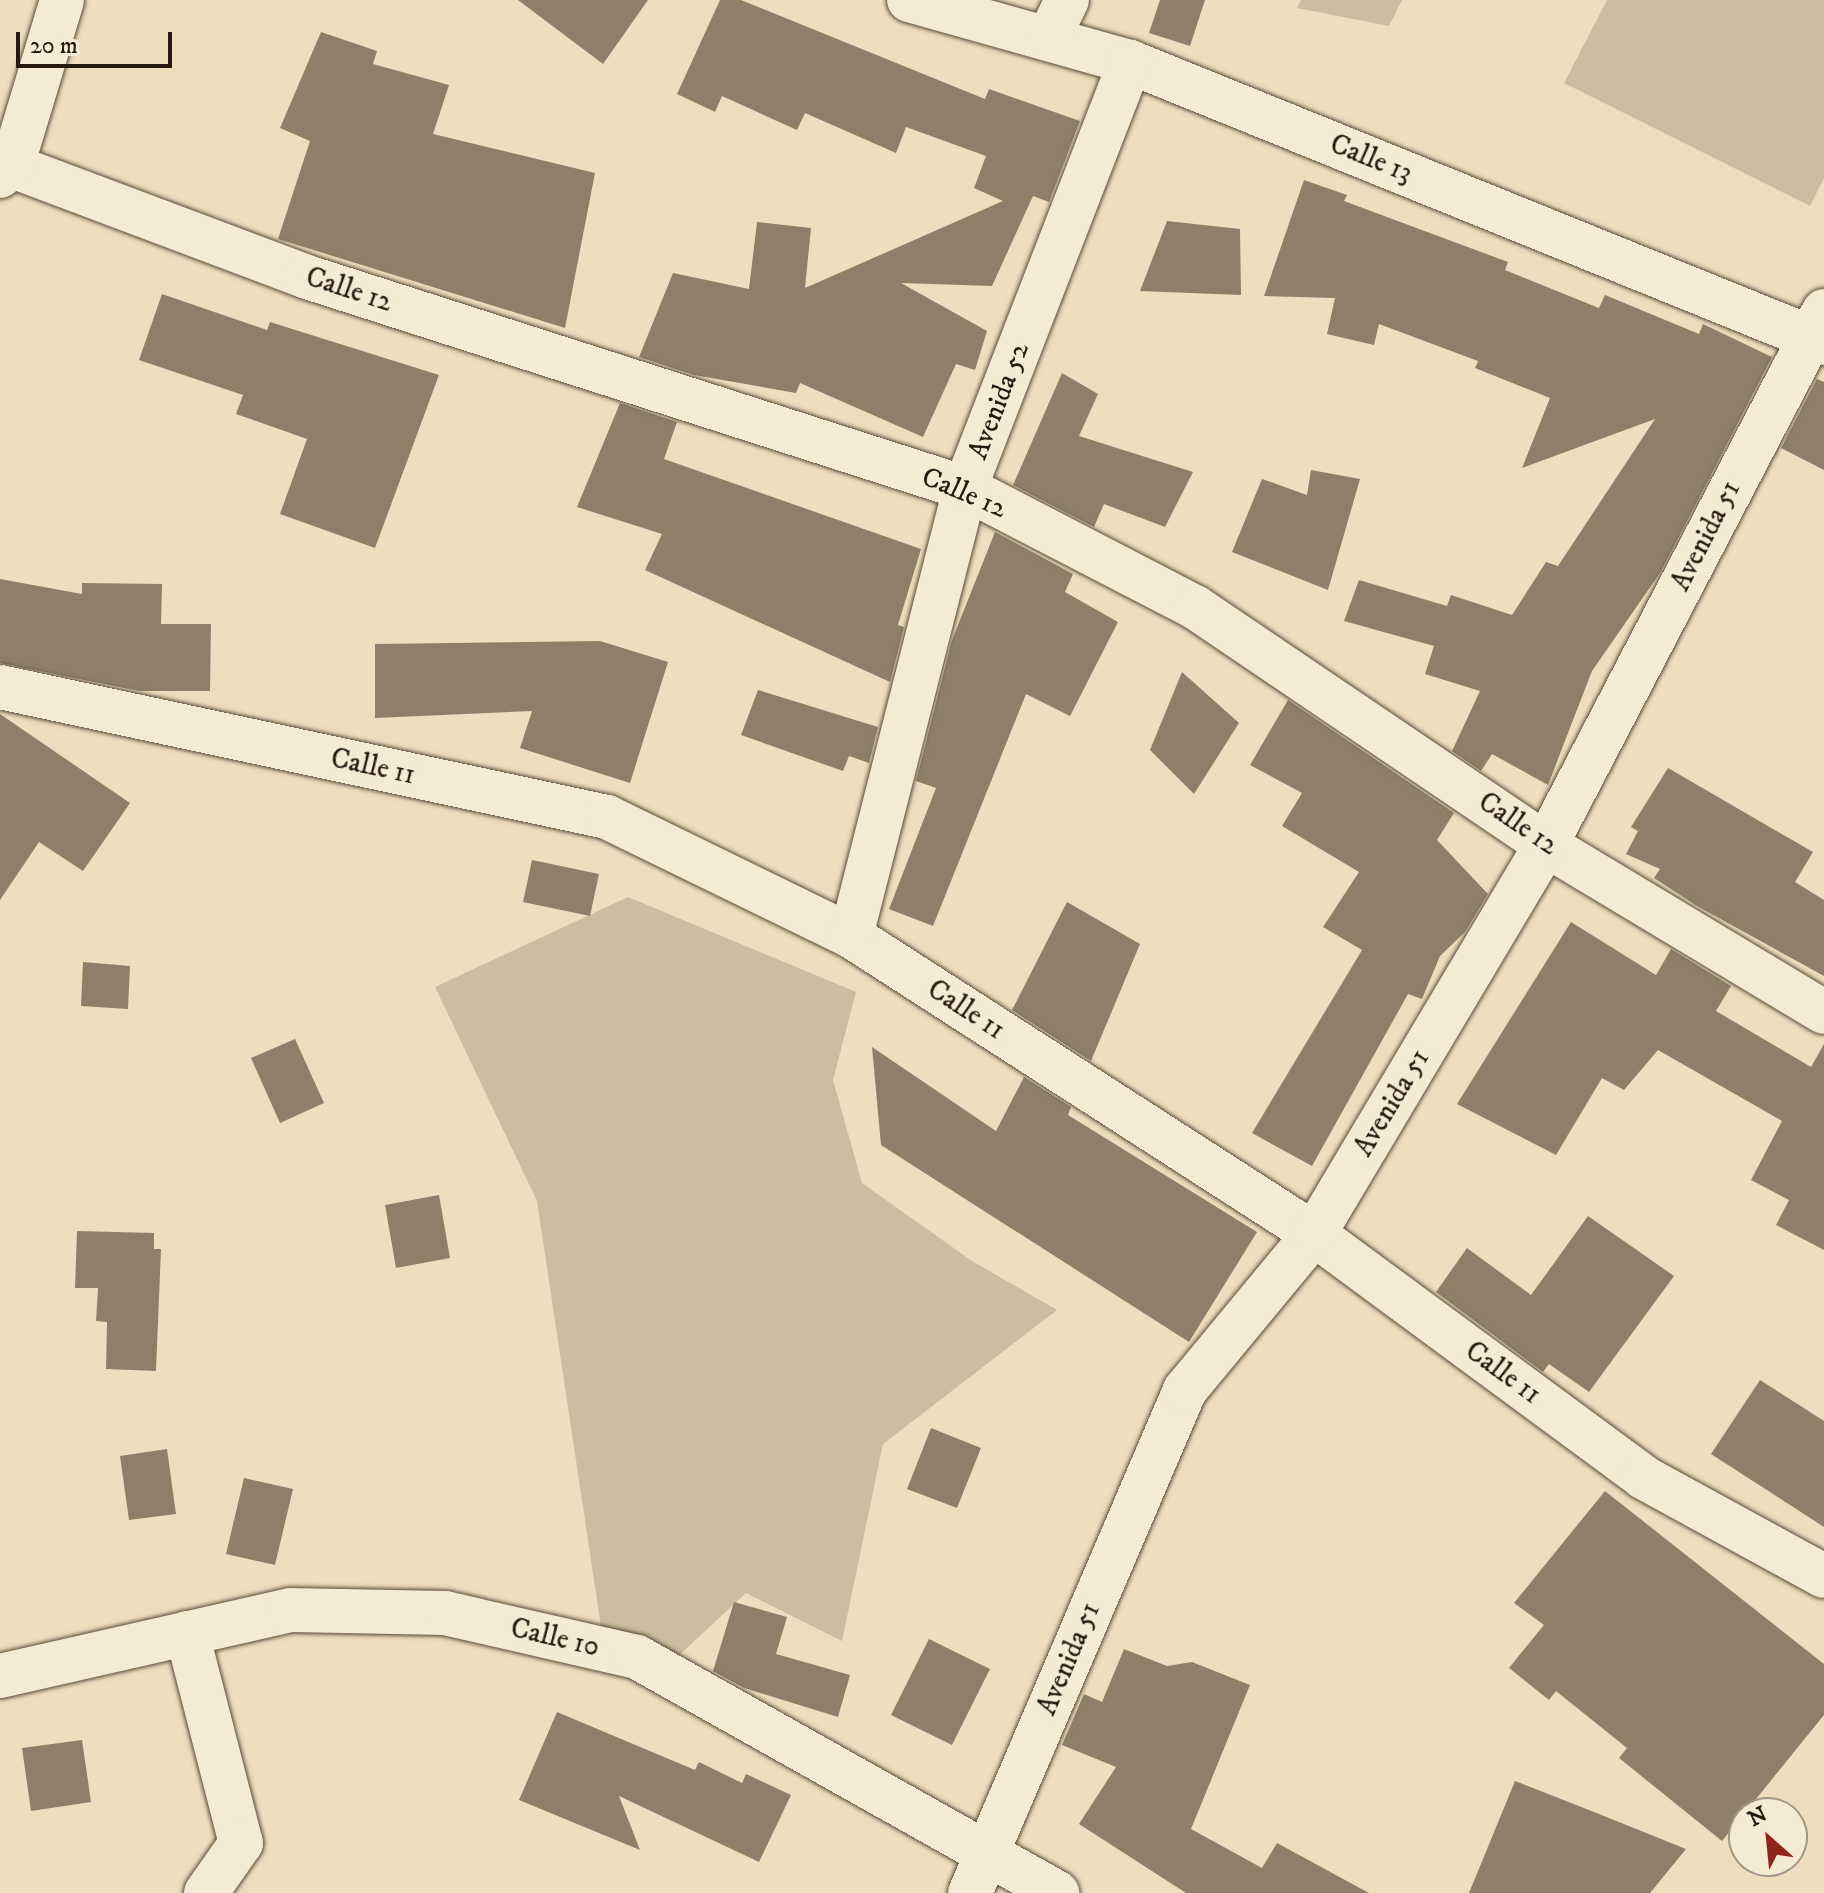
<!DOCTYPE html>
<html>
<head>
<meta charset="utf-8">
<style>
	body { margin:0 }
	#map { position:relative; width:1824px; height:1893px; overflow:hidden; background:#efdebd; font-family:"IM FELL DW Pica",serif }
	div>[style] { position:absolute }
	.green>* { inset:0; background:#cdbda0 }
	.building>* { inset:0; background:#8f7f6a }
	.roads { filter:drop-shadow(0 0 2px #594a3b) drop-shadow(0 0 2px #594a3b) }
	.street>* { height:44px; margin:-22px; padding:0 22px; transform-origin:22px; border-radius:22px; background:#f5ead4 }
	span { translate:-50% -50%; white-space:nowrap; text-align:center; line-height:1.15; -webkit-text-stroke:7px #f5ead4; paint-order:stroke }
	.street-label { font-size:28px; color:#271910 }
	.north { position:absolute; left:1728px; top:1797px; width:80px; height:80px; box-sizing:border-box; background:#f5ead4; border:2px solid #a39686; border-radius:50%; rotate:333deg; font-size:22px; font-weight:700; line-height:32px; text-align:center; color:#271910 }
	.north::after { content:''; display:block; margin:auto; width:28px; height:36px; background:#8f2418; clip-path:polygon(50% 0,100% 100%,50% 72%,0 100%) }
	.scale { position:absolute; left:16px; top:32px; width:156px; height:36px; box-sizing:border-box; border:4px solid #271910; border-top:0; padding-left:10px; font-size:24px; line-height:28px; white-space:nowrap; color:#271910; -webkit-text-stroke:6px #f5ead4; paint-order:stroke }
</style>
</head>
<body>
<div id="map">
	<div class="green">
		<i style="clip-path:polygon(1301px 0,1402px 0,1389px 26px,1297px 8px)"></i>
		<i style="clip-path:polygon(1607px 0,1824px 0,1824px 178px,1810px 206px,1564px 83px)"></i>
		<i style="clip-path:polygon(628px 897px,856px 992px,833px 1080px,862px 1183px,972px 1261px,1057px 1310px,883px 1444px,842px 1641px,746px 1593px,675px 1659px,603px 1640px,537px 1201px,435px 987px)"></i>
	</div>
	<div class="building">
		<i style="clip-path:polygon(518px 0,648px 0,603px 64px)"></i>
		<i style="clip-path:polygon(720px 0,741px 0,985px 99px,989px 89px,1080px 121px,1049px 202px,1033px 196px,992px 286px,901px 283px,987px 331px,975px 370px,956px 364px,923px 437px,800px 383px,796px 393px,694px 375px,639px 357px,673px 273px,749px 289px,757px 222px,811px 228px,805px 288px,1003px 201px,974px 188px,986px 156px,906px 127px,896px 153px,805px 113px,797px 130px,722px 96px,715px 112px,677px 94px)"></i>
		<i style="clip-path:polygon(1160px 0,1205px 0,1190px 46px,1149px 33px)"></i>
		<i style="clip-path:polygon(321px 32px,377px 51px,373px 64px,449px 85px,433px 134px,595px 173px,565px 328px,278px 239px,310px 141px,280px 128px)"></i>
		<i style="clip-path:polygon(1304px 180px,1347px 195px,1344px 201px,1508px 262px,1505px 270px,1599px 308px,1605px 295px,1699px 334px,1703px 324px,1772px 357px,1660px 573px,1592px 671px,1548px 785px,1492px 754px,1481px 771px,1452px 751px,1480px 691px,1425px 674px,1434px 646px,1344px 621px,1359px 580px,1447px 606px,1451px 595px,1512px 615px,1546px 562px,1558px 566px,1655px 419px,1522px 468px,1550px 398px,1475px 368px,1478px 361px,1379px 324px,1374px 345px,1327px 334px,1335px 298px,1264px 296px)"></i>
		<i style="clip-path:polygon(1167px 221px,1240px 229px,1241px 295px,1140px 291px)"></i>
		<i style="clip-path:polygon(162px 294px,267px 330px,270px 322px,439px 375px,375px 548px,280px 514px,307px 439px,236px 414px,243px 395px,139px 360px)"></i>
		<i style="clip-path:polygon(1062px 373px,1098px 394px,1079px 436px,1193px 472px,1165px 527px,1104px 504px,1094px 527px,1013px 485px)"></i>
		<i style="clip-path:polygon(1817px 379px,1824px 382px,1824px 470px,1781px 448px)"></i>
		<i style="clip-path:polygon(620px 403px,677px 422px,664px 459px,921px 549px,898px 625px,904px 627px,890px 682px,645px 570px,662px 534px,577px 507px)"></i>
		<i style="clip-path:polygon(1311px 470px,1360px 479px,1328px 590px,1232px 552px,1262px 479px,1307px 495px)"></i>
		<i style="clip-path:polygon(995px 532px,1073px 574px,1065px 592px,1118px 622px,1070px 716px,1026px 694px,933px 926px,889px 909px,936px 788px,916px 781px,952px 640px)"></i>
		<i style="clip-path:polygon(0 579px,82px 594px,82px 583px,162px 584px,161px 624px,211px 624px,210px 691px,139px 691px,0 663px)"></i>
		<i style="clip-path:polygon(600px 641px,668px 662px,630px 783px,520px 748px,532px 711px,375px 718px,375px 644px)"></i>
		<i style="clip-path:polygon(1182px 672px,1239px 723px,1194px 794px,1150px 750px)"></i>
		<i style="clip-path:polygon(758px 690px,878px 727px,869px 763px,849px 756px,843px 771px,741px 735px)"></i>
		<i style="clip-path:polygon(1288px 700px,1454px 813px,1437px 840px,1488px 894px,1465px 932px,1440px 956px,1422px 999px,1408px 994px,1312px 1166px,1252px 1133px,1362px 950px,1323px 927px,1359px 872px,1282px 826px,1302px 793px,1250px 765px)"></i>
		<i style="clip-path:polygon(0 714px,130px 803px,83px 871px,39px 842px,0 900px)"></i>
		<i style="clip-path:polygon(1668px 768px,1813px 852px,1795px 882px,1824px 900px,1824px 976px,1697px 906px,1654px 878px,1660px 869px,1626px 854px,1638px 831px,1631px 827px)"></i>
		<i style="clip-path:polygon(532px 860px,599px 874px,590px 916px,523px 902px)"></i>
		<i style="clip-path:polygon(1067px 902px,1140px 944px,1091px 1061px,1012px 1010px)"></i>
		<i style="clip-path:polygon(1571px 922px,1656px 975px,1671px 949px,1731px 986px,1716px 1011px,1811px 1067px,1824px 1044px,1824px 1250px,1776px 1225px,1789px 1200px,1751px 1180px,1782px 1121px,1658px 1050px,1624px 1090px,1602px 1078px,1556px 1155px,1457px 1104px)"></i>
		<i style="clip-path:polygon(83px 962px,130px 966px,128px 1009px,81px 1006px)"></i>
		<i style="clip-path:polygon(295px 1039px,324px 1103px,280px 1123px,251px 1058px)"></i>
		<i style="clip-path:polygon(872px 1047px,996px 1131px,1024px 1077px,1071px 1107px,1068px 1115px,1257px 1232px,1189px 1342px,881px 1145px)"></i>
		<i style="clip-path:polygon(439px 1195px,450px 1258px,396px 1268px,385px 1205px)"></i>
		<i style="clip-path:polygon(1588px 1216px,1674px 1276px,1589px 1392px,1549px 1364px,1543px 1372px,1436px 1292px,1467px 1248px,1531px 1295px)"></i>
		<i style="clip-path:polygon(77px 1231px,154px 1233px,154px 1249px,161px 1249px,156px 1371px,106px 1369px,107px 1322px,96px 1321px,98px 1288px,75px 1288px)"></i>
		<i style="clip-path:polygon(1760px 1380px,1824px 1421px,1824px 1527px,1711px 1454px)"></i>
		<i style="clip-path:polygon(931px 1428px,981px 1448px,957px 1508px,907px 1489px)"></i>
		<i style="clip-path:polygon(167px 1449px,176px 1514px,129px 1520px,120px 1456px)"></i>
		<i style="clip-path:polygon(244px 1478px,293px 1489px,275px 1565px,226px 1554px)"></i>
		<i style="clip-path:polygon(1605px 1491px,1824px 1664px,1824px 1715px,1722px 1841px,1619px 1758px,1627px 1748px,1556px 1691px,1549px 1700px,1509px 1668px,1544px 1625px,1514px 1603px)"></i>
		<i style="clip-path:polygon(734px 1602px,787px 1617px,776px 1654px,850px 1675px,838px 1717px,744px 1688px,713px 1671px)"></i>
		<i style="clip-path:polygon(929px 1639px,990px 1669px,952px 1745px,891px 1715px)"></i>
		<i style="clip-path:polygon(1124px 1649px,1167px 1666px,1192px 1662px,1250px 1685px,1191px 1829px,1262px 1868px,1277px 1843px,1369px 1893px,1186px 1893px,1079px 1824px,1116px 1767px,1062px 1745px,1084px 1694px,1102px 1702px)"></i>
		<i style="clip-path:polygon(557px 1712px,695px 1770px,699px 1762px,742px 1783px,746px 1774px,791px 1795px,759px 1862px,619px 1796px,640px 1850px,519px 1800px)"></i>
		<i style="clip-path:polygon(82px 1740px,91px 1802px,31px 1811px,22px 1748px)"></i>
		<i style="clip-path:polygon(1515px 1781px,1594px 1812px,1686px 1849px,1650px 1893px,1469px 1893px)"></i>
	</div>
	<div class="roads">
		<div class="street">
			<i style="left:909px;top:0;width:230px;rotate:15.7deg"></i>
			<i style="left:1130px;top:62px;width:749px;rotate:22.04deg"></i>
			<i style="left:1049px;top:37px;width:41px;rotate:-64.1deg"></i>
			<i style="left:12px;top:166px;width:315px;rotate:20.6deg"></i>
			<i style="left:307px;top:277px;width:691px;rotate:17.78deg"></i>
			<i style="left:965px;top:488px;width:259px;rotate:27.4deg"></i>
			<i style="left:1195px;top:607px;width:424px;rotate:34.1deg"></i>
			<i style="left:1546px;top:845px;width:324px;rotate:31deg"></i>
			<i style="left:0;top:176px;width:16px;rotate:-40deg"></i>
			<i style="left:12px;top:166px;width:173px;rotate:-73.2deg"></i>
			<i style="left:0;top:687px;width:621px;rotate:12.09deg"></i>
			<i style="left:607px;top:817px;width:271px;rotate:26deg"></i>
			<i style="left:851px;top:936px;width:551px;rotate:32.77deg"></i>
			<i style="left:1314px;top:1234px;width:409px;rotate:36.4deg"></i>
			<i style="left:1643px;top:1477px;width:206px;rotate:28.7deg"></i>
			<i style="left:851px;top:936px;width:462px;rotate:-75.7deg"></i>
			<i style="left:965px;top:488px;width:457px;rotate:-68.8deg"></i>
			<i style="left:187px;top:1633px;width:217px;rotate:75.6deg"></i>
			<i style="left:241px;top:1843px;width:61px;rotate:125deg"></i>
			<i style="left:0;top:1676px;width:298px;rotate:-12.8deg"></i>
			<i style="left:291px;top:1610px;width:154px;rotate:1.1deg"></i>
			<i style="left:445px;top:1613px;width:197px;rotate:12.9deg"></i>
			<i style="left:637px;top:1657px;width:482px;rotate:29.3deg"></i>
			<i style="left:970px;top:1893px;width:547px;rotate:-66.86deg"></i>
			<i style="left:1185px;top:1390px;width:202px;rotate:-50.4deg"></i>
			<i style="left:1314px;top:1234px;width:453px;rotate:-59.2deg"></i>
			<i style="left:1546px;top:845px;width:602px;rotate:-62.5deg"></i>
		</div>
	</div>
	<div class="street-label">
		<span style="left:1371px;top:159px;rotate:22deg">Calle 13</span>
		<span style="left:349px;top:290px;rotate:18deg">Calle 12</span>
		<span style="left:999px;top:401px;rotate:-69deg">Avenida 52</span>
		<span style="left:964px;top:493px;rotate:23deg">Calle 12</span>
		<span style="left:1706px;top:536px;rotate:-63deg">Avenida 51</span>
		<span style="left:373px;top:767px;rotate:12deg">Calle 11</span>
		<span style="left:1518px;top:824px;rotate:34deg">Calle 12</span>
		<span style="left:966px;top:1010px;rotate:33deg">Calle 11</span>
		<span style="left:1392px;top:1103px;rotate:-59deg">Avenida 51</span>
		<span style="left:1503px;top:1373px;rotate:36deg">Calle 11</span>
		<span style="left:555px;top:1638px;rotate:13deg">Calle 10</span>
		<span style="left:1069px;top:1659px;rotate:-67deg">Avenida 51</span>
	</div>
	<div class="north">N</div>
	<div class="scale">20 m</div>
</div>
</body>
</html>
